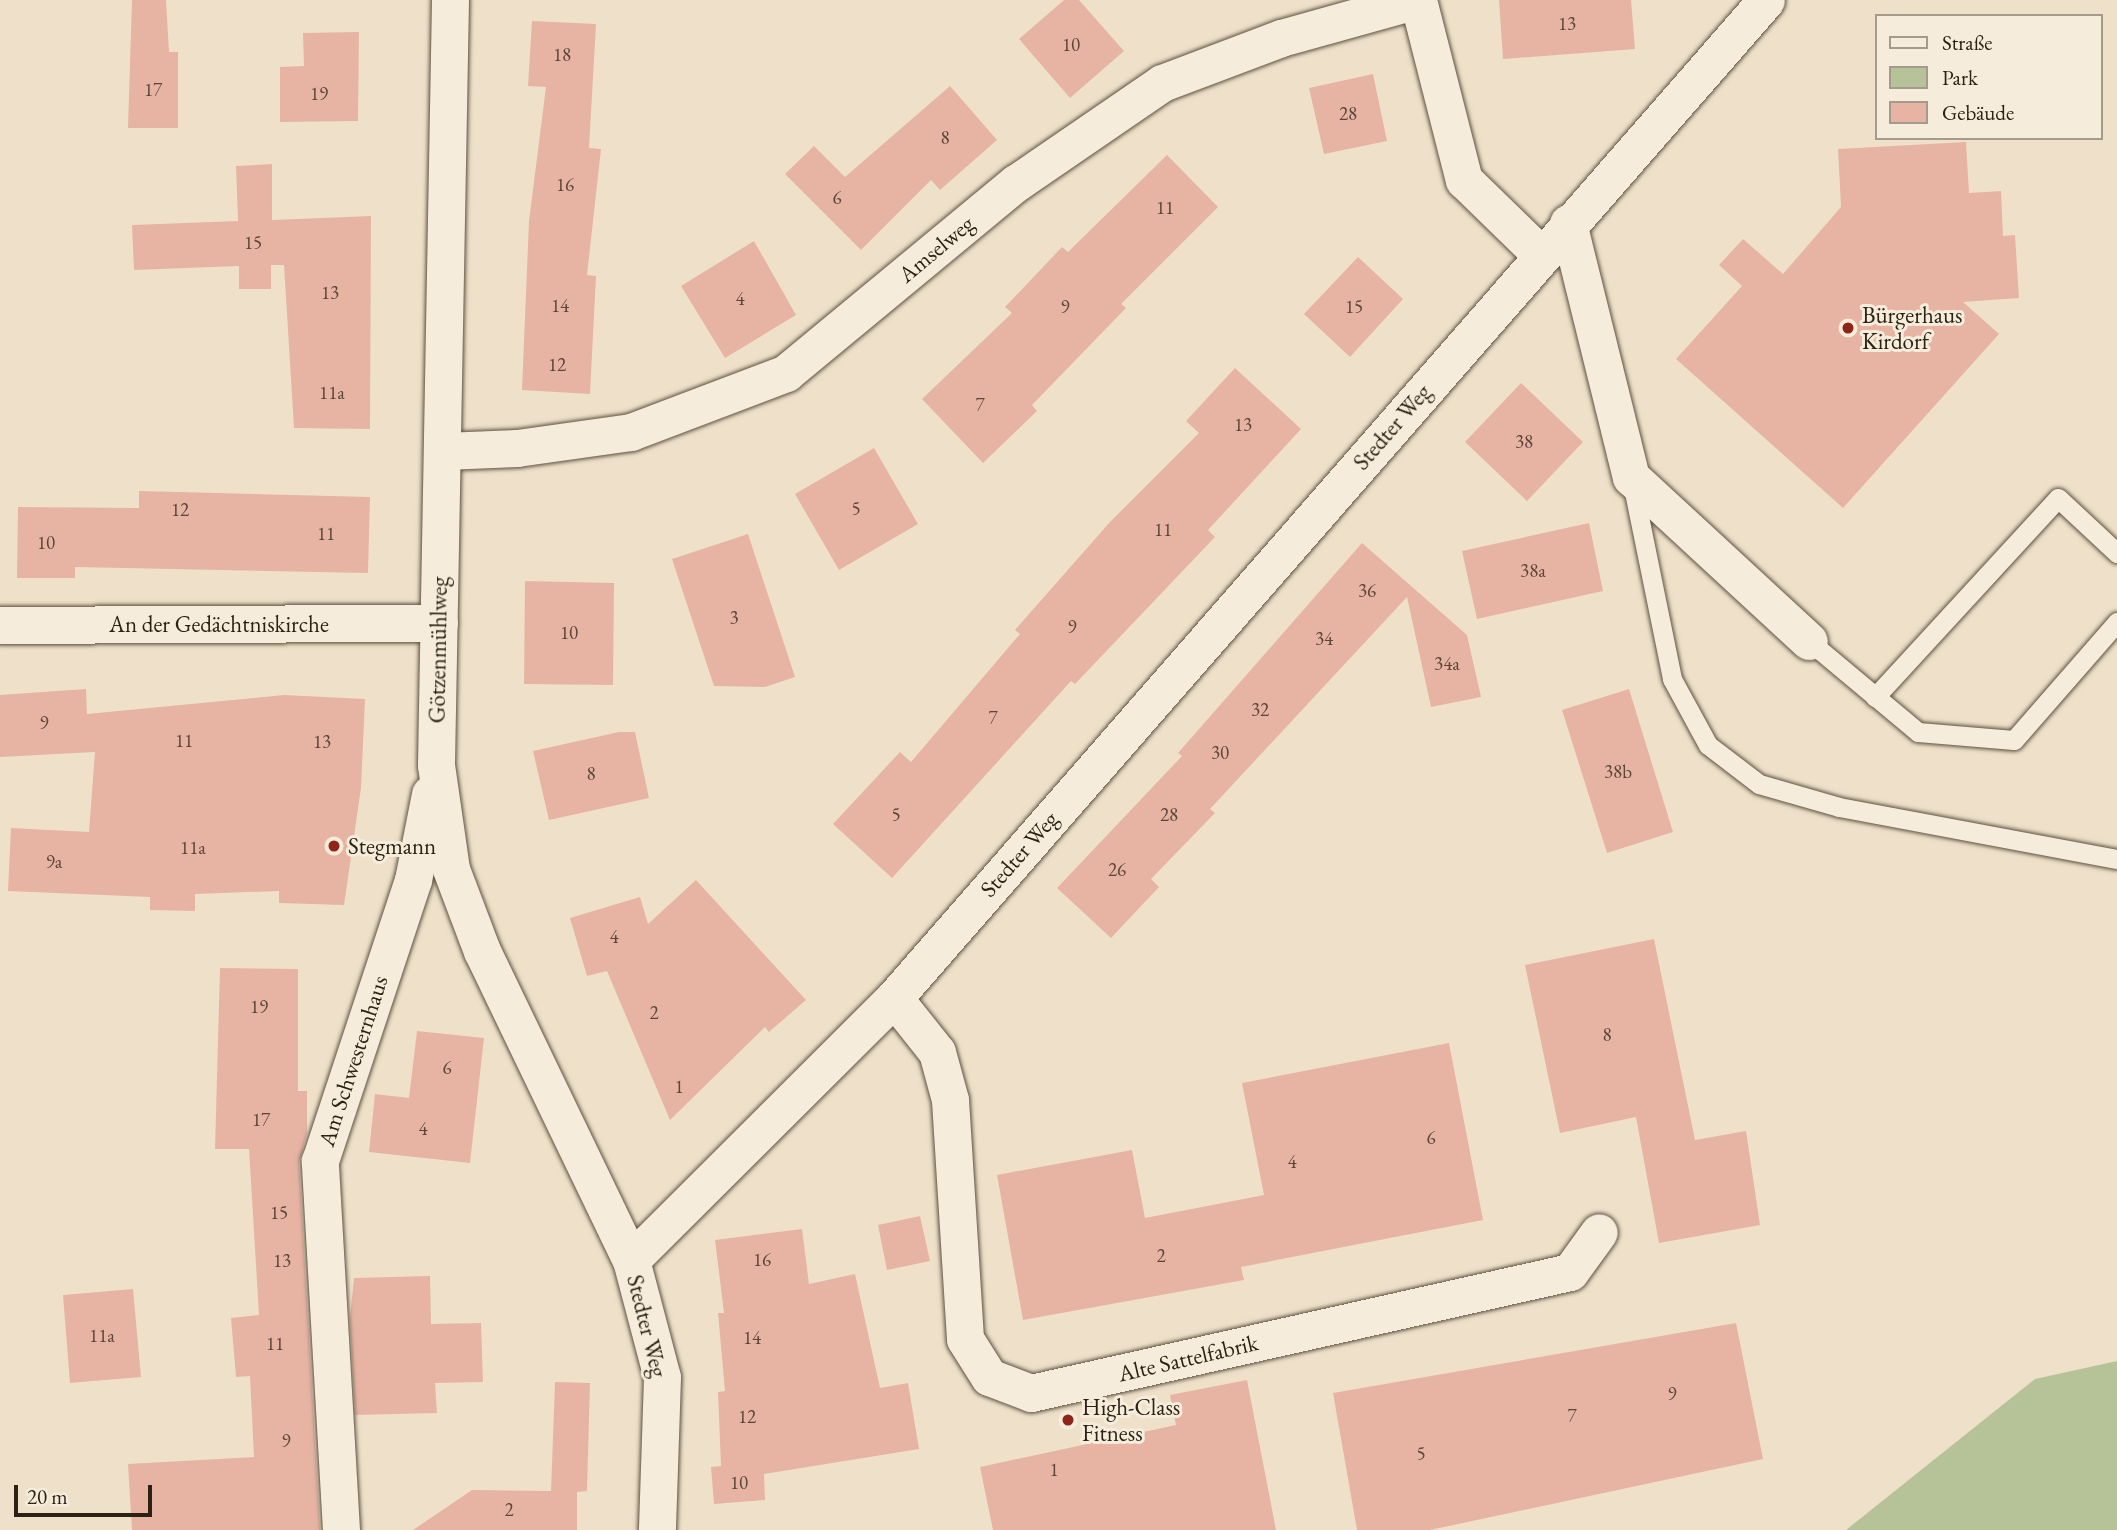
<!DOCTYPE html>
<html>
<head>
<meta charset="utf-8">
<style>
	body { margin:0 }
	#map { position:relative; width:2117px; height:1530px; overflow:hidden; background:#efe1c9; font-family:"EB Garamond",serif }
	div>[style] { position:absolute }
	.green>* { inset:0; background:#b6c399 }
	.building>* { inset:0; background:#e7b4a4 }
	.roads { filter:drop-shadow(0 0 2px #5d5141) drop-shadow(0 0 2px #5d5141) }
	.service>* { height:19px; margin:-9.5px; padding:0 9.5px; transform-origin:9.5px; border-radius:9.5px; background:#f5ecdc }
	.minor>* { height:37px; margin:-18.5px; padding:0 18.5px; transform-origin:18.5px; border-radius:18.5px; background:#f5ecdc }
	.dots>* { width:19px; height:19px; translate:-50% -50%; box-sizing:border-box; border:4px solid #f5ecdc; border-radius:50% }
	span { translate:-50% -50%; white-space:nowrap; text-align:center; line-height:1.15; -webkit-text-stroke:6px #f5ecdc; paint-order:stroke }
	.number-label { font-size:19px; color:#5b4638 }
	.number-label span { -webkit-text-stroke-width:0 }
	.street-label { font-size:23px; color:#2c2114 }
	.poi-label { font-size:23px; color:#2c2114 }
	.left { translate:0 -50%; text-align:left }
	.legend { position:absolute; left:1875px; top:14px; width:228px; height:126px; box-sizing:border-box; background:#f5ecdc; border:2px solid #a59b8c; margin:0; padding:9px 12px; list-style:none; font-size:21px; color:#2c2114 }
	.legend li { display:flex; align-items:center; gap:14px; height:35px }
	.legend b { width:35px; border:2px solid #a59b8c }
	.scale { position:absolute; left:14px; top:1485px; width:138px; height:32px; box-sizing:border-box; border:4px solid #2c2114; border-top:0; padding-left:9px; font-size:21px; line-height:24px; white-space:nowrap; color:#2c2114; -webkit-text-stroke:5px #f5ecdc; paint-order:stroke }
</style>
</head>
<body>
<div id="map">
	<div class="green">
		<i style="clip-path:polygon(2117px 1361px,2117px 1530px,1846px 1530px,2035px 1379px)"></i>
	</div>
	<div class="building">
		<i style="clip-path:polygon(132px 0,166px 0,169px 52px,178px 52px,178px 128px,128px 128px)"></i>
		<i style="clip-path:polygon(1064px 0,1079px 0,1124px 51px,1070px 98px,1019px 39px)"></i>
		<i style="clip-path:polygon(1499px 0,1631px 0,1635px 49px,1503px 59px)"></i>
		<i style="clip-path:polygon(532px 21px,596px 24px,589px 148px,601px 149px,587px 275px,596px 276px,590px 394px,522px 390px,529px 221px,546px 87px,528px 86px)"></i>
		<i style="clip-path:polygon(359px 32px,358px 121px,280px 122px,280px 67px,304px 66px,303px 33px)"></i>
		<i style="clip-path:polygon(1373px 74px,1387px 141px,1324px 154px,1309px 88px)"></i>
		<i style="clip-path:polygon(950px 86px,997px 140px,940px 190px,931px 180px,861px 250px,785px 174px,814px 146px,845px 177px)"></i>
		<i style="clip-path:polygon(1966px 142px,1969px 193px,2001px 191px,2003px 236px,2015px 235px,2019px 298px,1963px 302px,1999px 334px,1843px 508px,1676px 359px,1742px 286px,1719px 265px,1743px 239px,1783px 274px,1841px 207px,1838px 149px)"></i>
		<i style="clip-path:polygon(1167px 155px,1218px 207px,1121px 304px,1126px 308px,1032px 405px,1037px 411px,983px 463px,922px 399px,1012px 313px,1005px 307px,1062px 247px,1068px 252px)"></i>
		<i style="clip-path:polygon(272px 164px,272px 220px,371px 216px,370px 429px,294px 428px,284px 265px,271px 265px,271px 289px,239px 289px,239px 266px,134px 270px,132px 225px,238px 221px,236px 166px)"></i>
		<i style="clip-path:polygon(754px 241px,796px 315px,725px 358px,681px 286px)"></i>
		<i style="clip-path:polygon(1358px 257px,1403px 299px,1350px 357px,1304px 314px)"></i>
		<i style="clip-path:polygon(1235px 368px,1301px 429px,1208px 530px,1215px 537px,1075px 684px,1071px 681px,892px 878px,833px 824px,900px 752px,911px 762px,1020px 634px,1015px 630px,1110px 522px,1199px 433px,1186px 421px)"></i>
		<i style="clip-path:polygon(1521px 383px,1583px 442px,1527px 501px,1465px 442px)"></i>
		<i style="clip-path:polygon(874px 448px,918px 524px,839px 570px,795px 494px)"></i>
		<i style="clip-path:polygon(139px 491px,370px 497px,368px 573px,75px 567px,75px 578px,17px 578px,18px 507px,139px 508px)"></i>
		<i style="clip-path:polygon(1589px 523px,1603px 591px,1477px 619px,1462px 551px)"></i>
		<i style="clip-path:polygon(748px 534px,795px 677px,765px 687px,714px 686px,672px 559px)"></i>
		<i style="clip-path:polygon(1362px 543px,1467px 635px,1481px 697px,1431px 707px,1407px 597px,1210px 809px,1215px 813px,1151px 879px,1159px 887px,1111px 938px,1057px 888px,1182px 756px,1178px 753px)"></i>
		<i style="clip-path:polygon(525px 581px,614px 583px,613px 685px,524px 684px)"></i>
		<i style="clip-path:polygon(86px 689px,87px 714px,284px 695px,365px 699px,361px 788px,344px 905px,279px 903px,279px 891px,195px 894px,195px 911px,150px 910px,150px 897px,8px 891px,11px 828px,89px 832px,95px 752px,0 757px,0 695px)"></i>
		<i style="clip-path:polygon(1629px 689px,1673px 832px,1607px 853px,1562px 710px)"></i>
		<i style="clip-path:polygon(619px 732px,635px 732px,649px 798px,549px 820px,533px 751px)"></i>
		<i style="clip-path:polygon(696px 880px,806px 1000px,769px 1032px,765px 1027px,670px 1120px,607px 971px,587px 976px,570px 918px,640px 897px,648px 924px)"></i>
		<i style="clip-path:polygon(1654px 939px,1695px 1140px,1746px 1131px,1760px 1225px,1659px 1243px,1636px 1117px,1560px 1133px,1525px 965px)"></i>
		<i style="clip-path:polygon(220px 968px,298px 969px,298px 1091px,307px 1091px,307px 1133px,299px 1162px,320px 1530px,132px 1530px,128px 1464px,254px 1457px,250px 1376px,236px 1377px,231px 1318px,259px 1315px,249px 1149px,215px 1149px)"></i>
		<i style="clip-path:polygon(417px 1031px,484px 1038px,470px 1163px,369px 1152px,375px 1094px,409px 1098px)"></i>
		<i style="clip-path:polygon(1449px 1043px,1483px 1220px,1241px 1267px,1244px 1280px,1023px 1320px,997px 1175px,1132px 1150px,1145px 1218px,1264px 1195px,1242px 1083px)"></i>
		<i style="clip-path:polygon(920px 1216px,930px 1261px,887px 1270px,878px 1225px)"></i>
		<i style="clip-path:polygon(802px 1229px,809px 1284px,855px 1274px,880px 1388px,908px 1383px,919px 1449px,764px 1474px,765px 1500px,714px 1504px,711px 1467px,721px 1466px,718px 1392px,725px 1391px,718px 1313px,724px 1313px,715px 1240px)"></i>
		<i style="clip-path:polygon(430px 1276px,431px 1324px,481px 1323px,483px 1382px,435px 1383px,437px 1413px,355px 1415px,350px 1318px,354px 1278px)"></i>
		<i style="clip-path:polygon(133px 1289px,141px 1377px,70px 1383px,63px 1295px)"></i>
		<i style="clip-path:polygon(1736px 1323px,1763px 1459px,1430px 1530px,1357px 1530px,1333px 1393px)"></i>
		<i style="clip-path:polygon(1247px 1380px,1276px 1530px,993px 1530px,980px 1467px,1176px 1425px,1170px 1395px)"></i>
		<i style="clip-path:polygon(555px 1382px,590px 1383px,587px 1491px,577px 1492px,577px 1530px,413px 1530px,472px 1490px,551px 1491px)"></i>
	</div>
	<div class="roads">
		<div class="service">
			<i style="left:1632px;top:482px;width:201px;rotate:78.5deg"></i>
			<i style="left:1672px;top:679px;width:75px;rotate:61.4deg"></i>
			<i style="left:1708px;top:745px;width:64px;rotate:37.4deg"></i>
			<i style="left:1759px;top:784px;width:83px;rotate:16deg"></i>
			<i style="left:1839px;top:807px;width:283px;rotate:10.6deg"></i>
			<i style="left:1809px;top:641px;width:142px;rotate:39.9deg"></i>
			<i style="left:1918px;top:732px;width:96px;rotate:4.8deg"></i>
			<i style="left:2014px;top:740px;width:157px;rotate:-48.9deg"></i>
			<i style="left:1875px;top:697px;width:270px;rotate:-47.4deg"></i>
			<i style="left:2058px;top:498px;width:81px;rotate:43deg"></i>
		</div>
		<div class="minor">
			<i style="left:450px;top:0;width:765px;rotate:91.05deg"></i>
			<i style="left:436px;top:765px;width:105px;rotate:81.8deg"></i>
			<i style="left:451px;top:869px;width:88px;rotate:69.3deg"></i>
			<i style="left:482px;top:951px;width:343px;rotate:64.3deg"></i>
			<i style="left:631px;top:1260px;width:121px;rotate:75.2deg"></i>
			<i style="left:662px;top:1377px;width:153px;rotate:91.9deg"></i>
			<i style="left:1418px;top:0;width:186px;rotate:75.7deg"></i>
			<i style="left:1464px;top:180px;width:107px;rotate:44.2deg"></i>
			<i style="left:1568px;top:223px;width:262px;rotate:76.1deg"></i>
			<i style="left:1631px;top:477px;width:242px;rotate:42.7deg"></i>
			<i style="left:444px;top:451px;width:73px;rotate:-2.4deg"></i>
			<i style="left:517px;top:448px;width:115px;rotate:-8deg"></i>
			<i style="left:631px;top:432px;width:166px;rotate:-20.8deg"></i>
			<i style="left:786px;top:373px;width:298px;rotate:-39.6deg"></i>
			<i style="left:1016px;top:183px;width:177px;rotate:-34.4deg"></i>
			<i style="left:1162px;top:83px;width:127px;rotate:-20.7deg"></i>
			<i style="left:1281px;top:38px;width:141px;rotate:-15.6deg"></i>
			<i style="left:0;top:625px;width:439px;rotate:-0.3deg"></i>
			<i style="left:894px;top:998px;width:69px;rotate:51.5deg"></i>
			<i style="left:937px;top:1052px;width:50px;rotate:74.8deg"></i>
			<i style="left:950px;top:1100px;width:239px;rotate:86.4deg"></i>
			<i style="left:965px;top:1339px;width:45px;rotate:57.7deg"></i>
			<i style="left:989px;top:1377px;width:45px;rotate:20.9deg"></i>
			<i style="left:1031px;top:1393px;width:552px;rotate:-12.65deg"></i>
			<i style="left:1570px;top:1272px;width:49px;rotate:-54.1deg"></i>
			<i style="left:631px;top:1260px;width:371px;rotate:-44.9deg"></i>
			<i style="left:894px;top:998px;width:1325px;rotate:-48.85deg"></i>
			<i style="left:341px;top:1530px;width:370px;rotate:-93.3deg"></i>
			<i style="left:320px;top:1161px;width:296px;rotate:-71.7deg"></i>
			<i style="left:413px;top:880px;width:88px;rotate:-78.8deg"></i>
		</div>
	</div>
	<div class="dots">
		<i style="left:1848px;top:328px;background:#8f2418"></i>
		<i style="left:334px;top:846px;background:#8f2418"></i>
		<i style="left:1068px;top:1420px;background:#8f2418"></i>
	</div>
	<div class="number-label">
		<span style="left:1567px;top:24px">13</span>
		<span style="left:1071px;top:45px">10</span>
		<span style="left:562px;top:55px">18</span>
		<span style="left:153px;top:90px">17</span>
		<span style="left:319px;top:94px">19</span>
		<span style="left:1348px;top:114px">28</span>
		<span style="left:945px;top:138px">8</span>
		<span style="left:565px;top:185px">16</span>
		<span style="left:837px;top:198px">6</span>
		<span style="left:1165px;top:208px">11</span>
		<span style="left:253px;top:243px">15</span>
		<span style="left:330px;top:293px">13</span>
		<span style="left:740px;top:299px">4</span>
		<span style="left:560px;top:306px">14</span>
		<span style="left:1065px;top:307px">9</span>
		<span style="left:1354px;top:307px">15</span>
		<span style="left:557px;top:365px">12</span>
		<span style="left:332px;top:393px">11a</span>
		<span style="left:980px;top:405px">7</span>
		<span style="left:1243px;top:425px">13</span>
		<span style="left:1524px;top:442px">38</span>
		<span style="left:856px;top:509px">5</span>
		<span style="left:180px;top:510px">12</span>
		<span style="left:1163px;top:530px">11</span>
		<span style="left:326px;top:534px">11</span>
		<span style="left:46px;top:543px">10</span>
		<span style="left:1533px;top:571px">38a</span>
		<span style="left:1367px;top:591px">36</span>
		<span style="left:734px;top:618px">3</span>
		<span style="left:1072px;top:627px">9</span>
		<span style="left:569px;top:633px">10</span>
		<span style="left:1324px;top:639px">34</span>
		<span style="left:1447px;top:664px">34a</span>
		<span style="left:1260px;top:710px">32</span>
		<span style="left:993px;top:718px">7</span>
		<span style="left:44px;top:723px">9</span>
		<span style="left:184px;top:741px">11</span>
		<span style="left:322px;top:742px">13</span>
		<span style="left:1220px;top:753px">30</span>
		<span style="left:1618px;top:772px">38b</span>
		<span style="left:591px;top:774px">8</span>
		<span style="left:896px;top:815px">5</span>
		<span style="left:1169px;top:815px">28</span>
		<span style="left:193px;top:848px">11a</span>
		<span style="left:54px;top:862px">9a</span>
		<span style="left:1117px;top:870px">26</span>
		<span style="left:614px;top:937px">4</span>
		<span style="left:259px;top:1007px">19</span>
		<span style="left:654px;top:1013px">2</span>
		<span style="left:1607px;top:1035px">8</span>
		<span style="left:447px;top:1068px">6</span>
		<span style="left:679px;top:1087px">1</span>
		<span style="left:261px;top:1120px">17</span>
		<span style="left:423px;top:1129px">4</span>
		<span style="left:1431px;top:1138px">6</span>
		<span style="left:1292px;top:1162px">4</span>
		<span style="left:279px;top:1213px">15</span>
		<span style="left:1161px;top:1256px">2</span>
		<span style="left:762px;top:1260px">16</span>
		<span style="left:282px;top:1261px">13</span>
		<span style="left:102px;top:1336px">11a</span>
		<span style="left:752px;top:1338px">14</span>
		<span style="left:275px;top:1344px">11</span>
		<span style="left:1672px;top:1394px">9</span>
		<span style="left:1572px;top:1416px">7</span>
		<span style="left:747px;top:1417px">12</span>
		<span style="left:286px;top:1441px">9</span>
		<span style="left:1421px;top:1454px">5</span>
		<span style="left:1054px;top:1470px">1</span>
		<span style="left:739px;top:1483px">10</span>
		<span style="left:509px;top:1510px">2</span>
	</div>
	<div class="street-label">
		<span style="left:936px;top:249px;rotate:-40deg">Amselweg</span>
		<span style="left:1392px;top:427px;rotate:-49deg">Stedter Weg</span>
		<span style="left:219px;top:624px">An der Gedächtniskirche</span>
		<span style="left:438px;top:650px;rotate:-89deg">Götzenmühlweg</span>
		<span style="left:1019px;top:854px;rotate:-49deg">Stedter Weg</span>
		<span style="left:353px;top:1061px;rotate:-72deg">Am Schwesternhaus</span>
		<span style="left:647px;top:1326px;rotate:76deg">Stedter Weg</span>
		<span style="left:1188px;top:1358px;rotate:-13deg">Alte Sattelfabrik</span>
	</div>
	<div class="poi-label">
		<span class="left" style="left:1862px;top:328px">Bürgerhaus<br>Kirdorf</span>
		<span class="left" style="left:348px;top:846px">Stegmann</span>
		<span class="left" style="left:1082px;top:1420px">High-Class<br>Fitness</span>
	</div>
	<ul class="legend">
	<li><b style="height:9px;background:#f5ecdc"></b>Straße</li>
	<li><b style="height:19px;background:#b6c399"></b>Park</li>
	<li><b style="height:19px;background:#e7b4a4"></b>Gebäude</li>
	</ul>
	<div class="scale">20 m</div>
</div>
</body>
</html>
